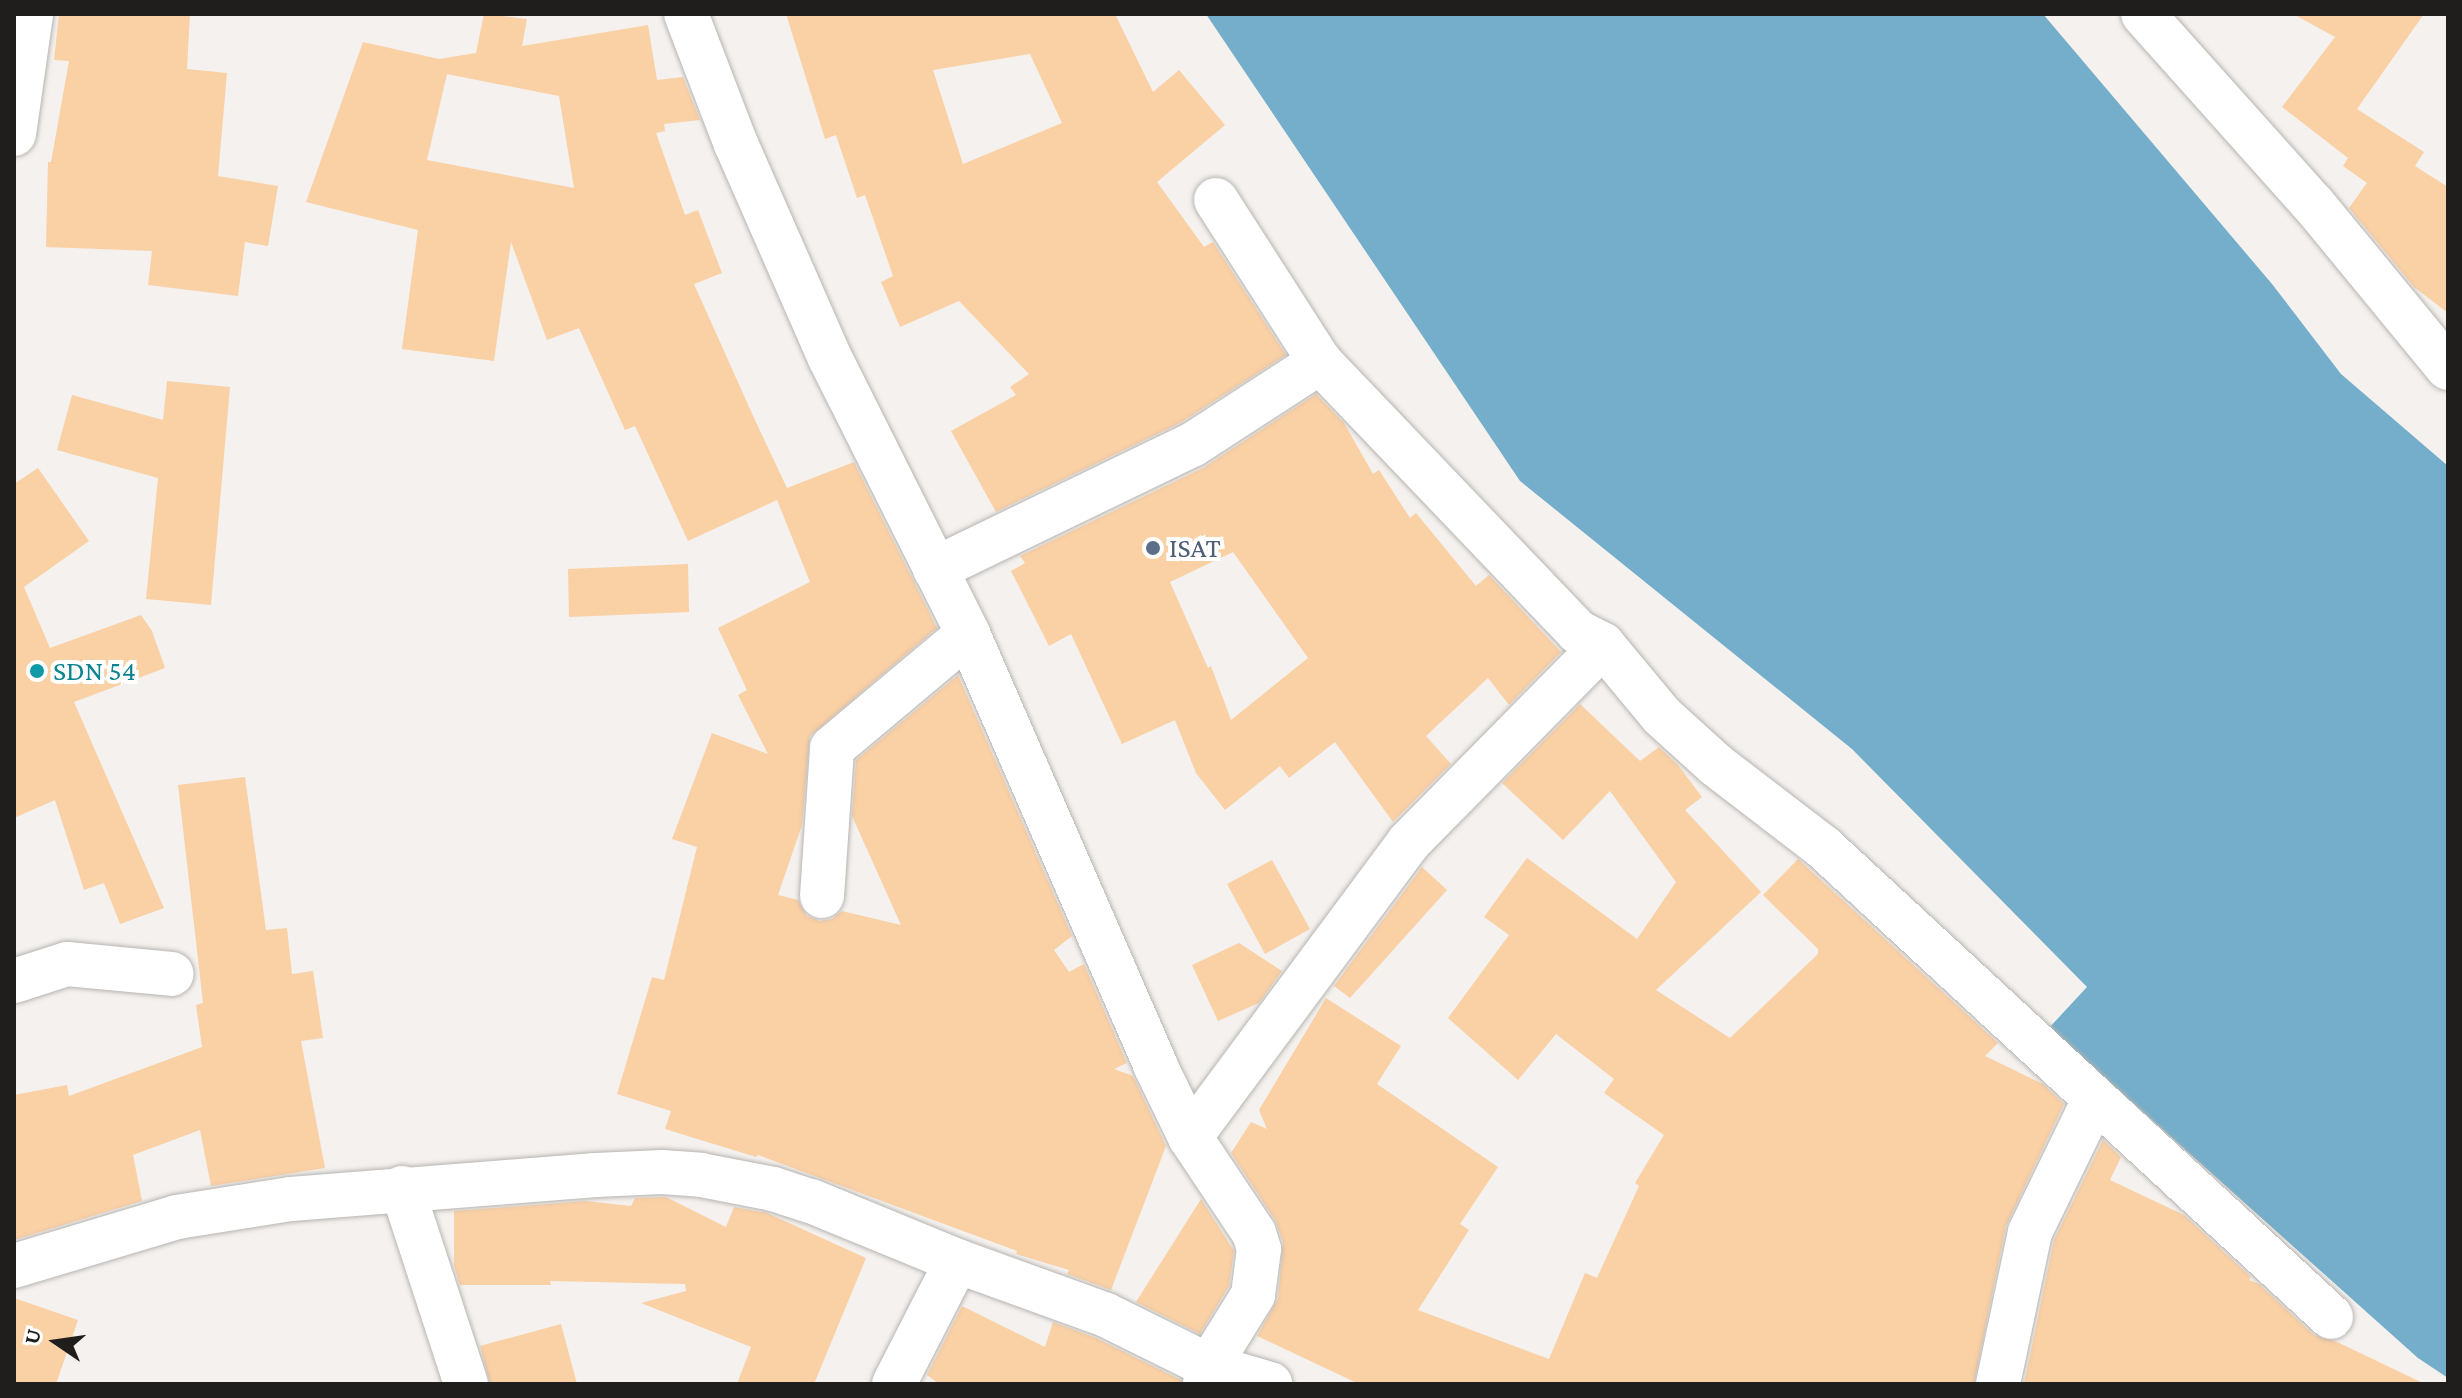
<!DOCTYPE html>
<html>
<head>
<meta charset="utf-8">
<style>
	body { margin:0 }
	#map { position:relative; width:2462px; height:1398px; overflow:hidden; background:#f4f1ee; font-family:"Crimson Pro",serif }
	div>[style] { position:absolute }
	.water>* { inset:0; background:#74aeca }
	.building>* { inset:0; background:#fad0a5 }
	.roads { filter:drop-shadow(0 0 2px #b7b4b1) drop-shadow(0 0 2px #b7b4b1) }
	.minor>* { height:44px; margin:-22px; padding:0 22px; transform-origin:22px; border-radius:22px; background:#fff }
	.dots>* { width:22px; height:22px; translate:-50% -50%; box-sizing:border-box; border:4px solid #fff; border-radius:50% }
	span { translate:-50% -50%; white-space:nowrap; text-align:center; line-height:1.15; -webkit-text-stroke:8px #fff; paint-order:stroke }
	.service-label { font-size:28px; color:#4e5e75 }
	.left { translate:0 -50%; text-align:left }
	.culture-label { font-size:28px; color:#0d838f }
	.frame { position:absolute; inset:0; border:16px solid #1f1e1d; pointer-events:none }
	.north { position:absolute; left:16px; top:1302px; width:80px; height:80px; -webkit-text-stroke:6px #fff; paint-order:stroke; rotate:283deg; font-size:22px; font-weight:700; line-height:32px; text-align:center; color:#1f1e1d }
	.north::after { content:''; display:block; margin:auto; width:28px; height:36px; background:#1f1e1d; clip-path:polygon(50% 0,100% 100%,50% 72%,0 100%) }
</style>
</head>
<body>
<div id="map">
	<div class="water">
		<i style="clip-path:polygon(1206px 14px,2043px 14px,2272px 284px,2341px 374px,2448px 466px,2448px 1378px,2418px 1358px,2049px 1028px,2087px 987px,1852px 749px,1520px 481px)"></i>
	</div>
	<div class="building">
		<i style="clip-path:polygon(59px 14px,190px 14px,187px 69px,227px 73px,218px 176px,278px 186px,268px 246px,245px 242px,238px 296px,148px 285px,152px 251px,46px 247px,48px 162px,51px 162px,69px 61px,54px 60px)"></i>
		<i style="clip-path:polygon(evenodd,484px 14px,527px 19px,522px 46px,648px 25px,657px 80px,683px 77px,700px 120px,664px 124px,665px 131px,656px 133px,685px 215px,698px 210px,722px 273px,694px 284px,754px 418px,787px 488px,854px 462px,937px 628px,810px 736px,802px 825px,778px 895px,798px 900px,807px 916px,820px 921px,832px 919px,842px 911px,901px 925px,852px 816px,856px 760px,958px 675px,1072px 936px,1054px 950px,1069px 972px,1084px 964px,1127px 1063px,1114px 1069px,1133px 1076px,1166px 1146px,1111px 1290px,1067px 1274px,1069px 1270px,1016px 1254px,1017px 1251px,758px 1155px,756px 1157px,665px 1129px,671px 1111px,617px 1094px,652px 977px,664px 980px,697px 847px,672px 839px,712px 733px,768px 754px,738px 695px,747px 690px,718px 628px,810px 582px,777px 500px,688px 541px,635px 426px,625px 430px,579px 328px,547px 340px,511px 242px,494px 361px,402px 349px,418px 230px,306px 202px,363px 42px,439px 59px,476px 53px,484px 14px,447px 74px,559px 96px,574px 188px,427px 160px,447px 74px)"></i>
		<i style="clip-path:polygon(evenodd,786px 14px,1115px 14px,1153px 92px,1179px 70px,1225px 125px,1157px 182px,1204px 247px,1213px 242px,1286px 355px,1180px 423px,996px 512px,951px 431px,1016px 395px,1010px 387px,1029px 374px,959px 301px,900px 327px,881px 282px,893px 276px,865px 195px,857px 198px,836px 135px,825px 139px,786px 14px,1030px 54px,1062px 123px,963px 164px,933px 70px,1030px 54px)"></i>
		<i style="clip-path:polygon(2293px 14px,2424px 14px,2357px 109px,2424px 152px,2415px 166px,2448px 187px,2448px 313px,2414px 287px,2349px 208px,2367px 183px,2343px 166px,2348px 158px,2282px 107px,2335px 37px)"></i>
		<i style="clip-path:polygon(167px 381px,230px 387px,211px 605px,146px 599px,158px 478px,57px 450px,72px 395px,163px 420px)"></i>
		<i style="clip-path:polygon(evenodd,1316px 394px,1344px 423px,1373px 474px,1379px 470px,1410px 518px,1416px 513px,1476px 586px,1489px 575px,1561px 652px,1509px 705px,1488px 678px,1426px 736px,1451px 764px,1393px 822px,1335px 742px,1289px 778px,1280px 766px,1225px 810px,1196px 773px,1175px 720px,1122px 744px,1071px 634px,1049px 646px,1011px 571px,1025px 563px,1020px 556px,1203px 468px,1316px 394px,1233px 552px,1308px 658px,1231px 720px,1211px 666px,1208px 668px,1170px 582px,1233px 552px)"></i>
		<i style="clip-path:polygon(38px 468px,89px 541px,24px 587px,50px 648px,141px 615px,152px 631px,165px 668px,74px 702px,164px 908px,120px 924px,104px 883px,84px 890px,55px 800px,14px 818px,14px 484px)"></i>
		<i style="clip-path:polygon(688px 564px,689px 612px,569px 617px,568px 569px)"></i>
		<i style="clip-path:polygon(1580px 704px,1640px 761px,1659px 747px,1678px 765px,1702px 797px,1685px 810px,1761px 892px,1656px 990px,1730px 1038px,1818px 954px,1818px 949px,1763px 895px,1798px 859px,1998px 1043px,1985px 1056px,2043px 1084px,2064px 1104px,2006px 1226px,1974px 1384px,1359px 1384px,1257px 1336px,1278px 1299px,1283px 1242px,1275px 1220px,1231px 1153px,1251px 1122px,1267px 1129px,1259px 1110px,1326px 998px,1401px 1046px,1377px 1084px,1498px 1167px,1460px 1224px,1469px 1230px,1418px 1310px,1549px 1359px,1585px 1273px,1597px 1278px,1639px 1186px,1635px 1183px,1664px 1135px,1604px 1093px,1614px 1079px,1556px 1034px,1518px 1080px,1448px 1018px,1509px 935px,1484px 917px,1527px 858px,1637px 939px,1676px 882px,1610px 791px,1563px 840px,1502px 783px)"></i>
		<i style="clip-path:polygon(245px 777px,266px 930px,287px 928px,292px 974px,313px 971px,323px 1038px,301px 1041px,325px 1168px,211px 1186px,200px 1130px,133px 1155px,142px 1201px,14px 1240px,14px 1095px,67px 1085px,69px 1096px,202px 1047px,196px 1005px,203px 1003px,178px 785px)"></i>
		<i style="clip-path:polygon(1272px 860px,1310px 929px,1265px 954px,1227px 884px)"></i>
		<i style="clip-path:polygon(1422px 867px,1447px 890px,1350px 998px,1334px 986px)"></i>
		<i style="clip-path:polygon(1239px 943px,1282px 971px,1259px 1003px,1218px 1021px,1192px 965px)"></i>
		<i style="clip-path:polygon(2103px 1140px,2121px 1157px,2110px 1180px,2184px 1215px,2251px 1277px,2249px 1280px,2259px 1284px,2314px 1335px,2335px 1341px,2425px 1384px,2024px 1384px,2054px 1240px)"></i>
		<i style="clip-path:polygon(666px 1197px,726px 1227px,734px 1207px,767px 1213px,866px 1258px,814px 1384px,737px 1384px,751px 1347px,641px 1303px,686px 1291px,685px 1284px,550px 1281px,551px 1285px,460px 1285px,454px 1266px,454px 1211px,585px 1201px,631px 1206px,635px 1198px)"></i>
		<i style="clip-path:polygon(1201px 1199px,1234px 1251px,1229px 1286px,1200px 1334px,1136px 1302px)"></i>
		<i style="clip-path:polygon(14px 1298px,78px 1320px,56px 1384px,14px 1384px)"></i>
		<i style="clip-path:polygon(962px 1306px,1045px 1347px,1053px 1322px,1096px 1338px,1181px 1380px,1181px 1384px,939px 1384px,927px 1375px)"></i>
		<i style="clip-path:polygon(561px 1324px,577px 1384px,490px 1384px,480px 1346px)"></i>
	</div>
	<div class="roads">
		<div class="minor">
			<i style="left:686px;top:14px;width:139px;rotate:69deg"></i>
			<i style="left:736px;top:144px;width:234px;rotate:66.3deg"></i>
			<i style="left:830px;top:358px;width:309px;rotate:63.4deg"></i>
			<i style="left:968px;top:634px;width:470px;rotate:66.5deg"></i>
			<i style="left:1155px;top:1065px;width:80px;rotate:64.1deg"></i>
			<i style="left:1190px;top:1137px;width:115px;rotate:56.3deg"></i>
			<i style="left:1254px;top:1233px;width:17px;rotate:73deg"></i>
			<i style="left:1259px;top:1249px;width:46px;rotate:97.4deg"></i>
			<i style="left:1253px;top:1295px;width:84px;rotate:121.8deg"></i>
			<i style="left:1209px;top:1366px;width:18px;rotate:103deg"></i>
			<i style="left:2143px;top:14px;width:256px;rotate:48.2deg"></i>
			<i style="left:2314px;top:205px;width:211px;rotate:50.6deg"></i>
			<i style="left:14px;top:134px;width:121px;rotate:-81.9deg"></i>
			<i style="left:1216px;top:200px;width:193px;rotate:57.3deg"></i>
			<i style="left:1320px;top:362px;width:373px;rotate:46.3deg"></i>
			<i style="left:1578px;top:632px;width:28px;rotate:27deg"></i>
			<i style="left:1603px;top:645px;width:92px;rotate:50.3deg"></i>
			<i style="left:1662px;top:716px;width:73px;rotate:42.2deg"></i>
			<i style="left:1716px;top:765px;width:135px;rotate:37.5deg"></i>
			<i style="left:1823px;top:847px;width:692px;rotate:42.77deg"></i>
			<i style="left:935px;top:569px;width:285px;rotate:-25.8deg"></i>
			<i style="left:1192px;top:445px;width:153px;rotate:-33deg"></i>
			<i style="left:822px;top:896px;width:148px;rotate:-86.1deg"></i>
			<i style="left:832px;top:748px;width:177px;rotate:-40deg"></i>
			<i style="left:14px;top:981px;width:56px;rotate:-17.8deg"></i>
			<i style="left:67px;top:964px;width:105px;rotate:5.4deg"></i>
			<i style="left:1190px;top:1137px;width:367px;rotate:-53.4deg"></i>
			<i style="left:1409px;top:842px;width:276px;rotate:-45.4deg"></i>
			<i style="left:402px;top:1188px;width:206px;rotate:71.9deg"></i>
			<i style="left:14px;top:1266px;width:170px;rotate:-16.7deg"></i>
			<i style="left:177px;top:1217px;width:115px;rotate:-9deg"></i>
			<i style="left:291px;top:1199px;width:306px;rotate:-4.5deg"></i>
			<i style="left:596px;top:1175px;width:66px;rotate:-2.6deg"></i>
			<i style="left:662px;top:1172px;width:39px;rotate:4deg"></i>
			<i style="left:701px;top:1175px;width:73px;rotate:11deg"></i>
			<i style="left:773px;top:1189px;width:40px;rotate:18deg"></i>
			<i style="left:811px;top:1201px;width:158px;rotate:22.3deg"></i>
			<i style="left:957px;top:1261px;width:158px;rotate:19.9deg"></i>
			<i style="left:1106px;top:1315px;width:115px;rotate:26.3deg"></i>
			<i style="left:1209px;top:1366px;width:64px;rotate:16.4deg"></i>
			<i style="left:894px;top:1384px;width:138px;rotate:-62.9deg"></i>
			<i style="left:1998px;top:1384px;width:155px;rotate:-78.1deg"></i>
			<i style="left:2030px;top:1232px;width:147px;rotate:-64.1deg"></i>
		</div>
	</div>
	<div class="dots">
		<i style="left:1153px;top:548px;background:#5c6f8a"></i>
		<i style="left:37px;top:671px;background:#0f9aa8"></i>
	</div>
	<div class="service-label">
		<span class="left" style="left:1169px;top:548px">ISAT</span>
	</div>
	<div class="culture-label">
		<span class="left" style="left:53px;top:671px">SDN 54</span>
	</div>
	<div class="frame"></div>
	<div class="north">U</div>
</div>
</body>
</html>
